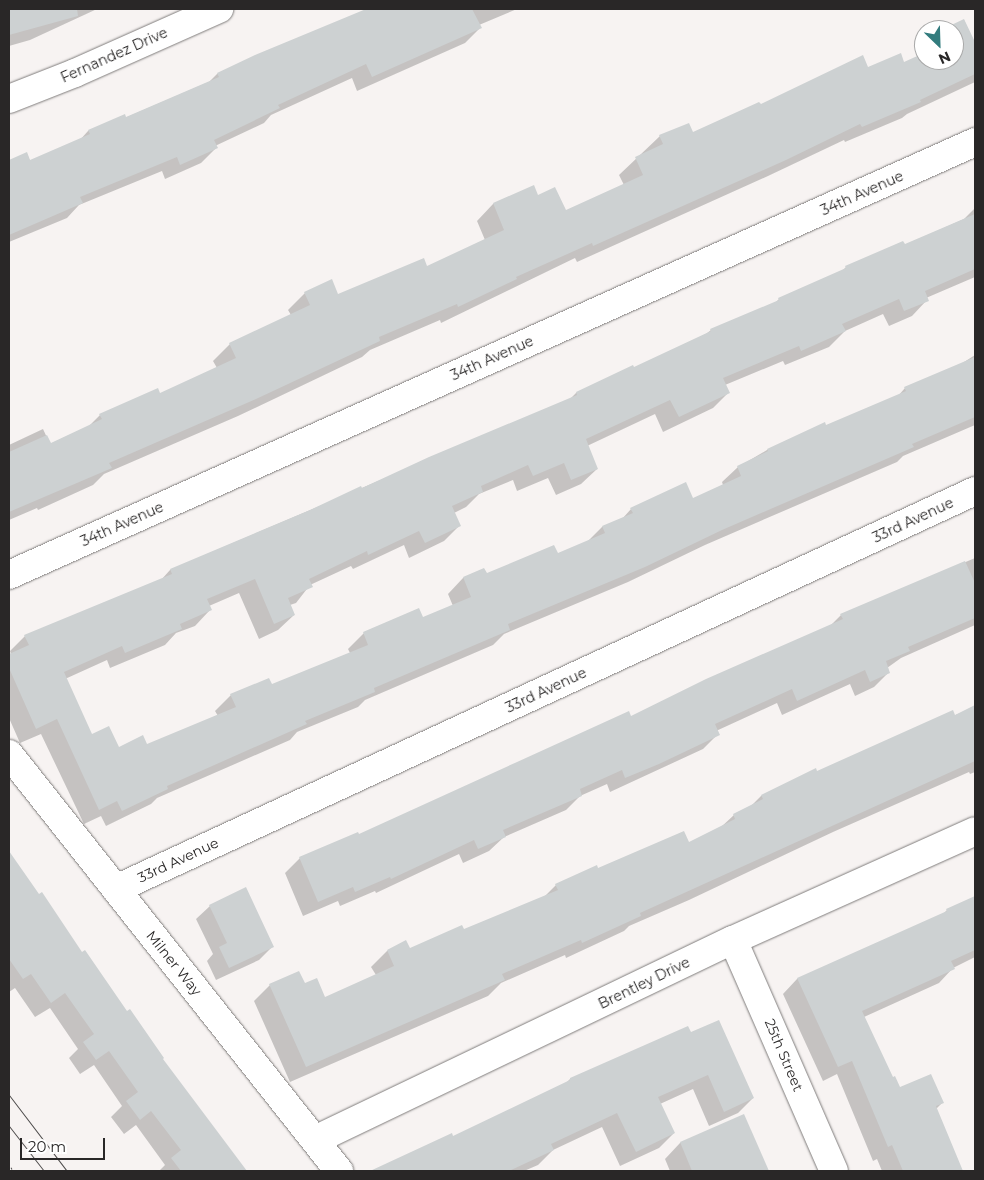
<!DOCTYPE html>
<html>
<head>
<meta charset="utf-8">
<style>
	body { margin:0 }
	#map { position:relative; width:984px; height:1180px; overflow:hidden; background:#f7f3f2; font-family:Montserrat,sans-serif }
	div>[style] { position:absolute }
	.shadow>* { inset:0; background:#0003 }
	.building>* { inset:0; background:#cdd1d2 }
	.roads { filter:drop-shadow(0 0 1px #7f7c7b) drop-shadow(0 0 1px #7f7c7b) }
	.minor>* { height:28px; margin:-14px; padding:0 14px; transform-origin:14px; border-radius:14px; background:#fff }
	.tram>* { height:1px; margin:-0.5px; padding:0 0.5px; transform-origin:0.5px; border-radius:0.5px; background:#4e4c4c }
	.rail>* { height:5.5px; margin-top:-2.75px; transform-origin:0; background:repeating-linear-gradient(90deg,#fff 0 11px,#4e4c4c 0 22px); box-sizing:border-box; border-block:1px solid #4e4c4c }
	span { translate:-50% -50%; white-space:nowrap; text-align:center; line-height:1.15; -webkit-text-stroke:4px #fff; paint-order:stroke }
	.street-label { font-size:14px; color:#292727 }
	.frame { position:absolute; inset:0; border:10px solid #292727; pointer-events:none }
	.north { position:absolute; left:914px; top:20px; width:50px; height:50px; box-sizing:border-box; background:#fff; border:1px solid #a9a9a9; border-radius:50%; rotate:156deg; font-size:14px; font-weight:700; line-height:20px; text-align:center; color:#292727 }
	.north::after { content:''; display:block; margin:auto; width:18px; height:22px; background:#337c7e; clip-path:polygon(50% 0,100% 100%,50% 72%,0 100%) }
	.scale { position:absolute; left:20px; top:1138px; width:85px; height:22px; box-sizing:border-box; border:2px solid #292727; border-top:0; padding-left:6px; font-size:15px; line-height:18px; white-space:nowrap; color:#292727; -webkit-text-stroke:4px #fff; paint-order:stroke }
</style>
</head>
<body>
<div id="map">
	<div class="shadow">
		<i style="clip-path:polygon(9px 9px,97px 9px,30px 40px,9px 46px)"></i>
		<i style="clip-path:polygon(369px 9px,517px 9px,479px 25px,480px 28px,465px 43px,357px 91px,352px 78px,271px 115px,264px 123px,215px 146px,216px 148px,201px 163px,165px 179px,162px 171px,79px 205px,67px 218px,9px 242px,9px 161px,27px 154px,30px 161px,79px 141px,88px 131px,125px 118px,209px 82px,217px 74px,256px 56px)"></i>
		<i style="clip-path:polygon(964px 20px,975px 45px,975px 82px,907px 114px,902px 118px,845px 142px,844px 140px,768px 176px,577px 262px,575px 258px,441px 323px,440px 320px,370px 350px,362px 357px,238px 416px,104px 474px,93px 485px,38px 510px,37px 508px,9px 520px,9px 445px,43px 429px,50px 444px,89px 426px,100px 415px,160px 395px,217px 368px,213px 361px,230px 344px,291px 315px,288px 310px,305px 293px,338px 296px,426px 268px,485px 240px,477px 221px,493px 204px,533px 187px,537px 197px,565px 212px,624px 185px,619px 175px,660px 136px,692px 134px,760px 106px,868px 68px,904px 64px,924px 55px,924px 60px,954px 60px,954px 30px,944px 30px)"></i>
		<i style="clip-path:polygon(975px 208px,975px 277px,926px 298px,927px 300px,912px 316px,889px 326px,883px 314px,845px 331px,829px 347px,785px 365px,783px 361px,725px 385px,728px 393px,713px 408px,663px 432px,655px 414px,587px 446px,597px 469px,581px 484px,556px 495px,548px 478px,517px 491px,513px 480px,479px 494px,466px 507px,454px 513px,459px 526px,444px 541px,409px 558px,404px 545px,353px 569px,351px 566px,310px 585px,296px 603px,290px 605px,294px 615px,278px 630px,259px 639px,239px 593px,209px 606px,210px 610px,195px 626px,176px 633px,165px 645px,110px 668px,107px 660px,65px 679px,91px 736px,118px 748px,147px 746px,218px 716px,215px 711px,231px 695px,271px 686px,350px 653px,348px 649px,364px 633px,422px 619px,453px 606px,448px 594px,463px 578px,484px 569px,486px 575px,557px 555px,587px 542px,602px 527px,622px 519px,631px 509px,693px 499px,723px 485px,722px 482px,738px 467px,767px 450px,824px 424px,825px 427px,898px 396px,905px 388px,961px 364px,975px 355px,975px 425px,903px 456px,897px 462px,705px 545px,628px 582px,504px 634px,493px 645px,365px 700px,358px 707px,297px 732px,290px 740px,157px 798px,151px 804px,106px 826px,101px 816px,84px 824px,41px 734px,20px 743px,9px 718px,9px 655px,11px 654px,10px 651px,25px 636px,161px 580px,170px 570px,570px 399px,576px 393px,633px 369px,706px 334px,711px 330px,775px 303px,779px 299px,841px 272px,846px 267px,904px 246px,964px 219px)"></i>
		<i style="clip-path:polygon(975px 558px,975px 625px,901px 658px,887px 668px,889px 672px,874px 687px,855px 696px,850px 684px,782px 715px,777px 703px,716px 731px,718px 734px,703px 749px,610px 792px,607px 784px,580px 796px,566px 810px,504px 837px,489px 851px,463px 863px,459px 854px,376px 893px,375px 891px,340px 906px,338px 901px,303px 916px,285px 873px,300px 858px,358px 836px,630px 718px,830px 626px,841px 615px)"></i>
		<i style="clip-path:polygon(975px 707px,975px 772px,970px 774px,969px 772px,833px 832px,689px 900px,629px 926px,624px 931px,566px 958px,565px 955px,501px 983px,488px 996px,290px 1082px,254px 1001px,270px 985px,304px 985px,325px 999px,376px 975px,371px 967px,387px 951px,409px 949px,463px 931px,544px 897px,556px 885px,597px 869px,688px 844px,720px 828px,734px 815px,750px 807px,761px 796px)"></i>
		<i style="clip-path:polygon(9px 853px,38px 895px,245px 1171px,159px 1171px,165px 1165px,136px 1125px,124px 1134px,111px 1117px,122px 1106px,94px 1065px,80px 1074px,69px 1058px,78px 1049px,50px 1008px,35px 1017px,15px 988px,9px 992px)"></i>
		<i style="clip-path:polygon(975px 898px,975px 957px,953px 968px,939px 983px,864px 1017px,892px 1078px,900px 1088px,942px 1103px,936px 1109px,962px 1171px,882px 1171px,877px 1159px,873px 1161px,837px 1074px,823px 1081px,783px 994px,797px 979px,942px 915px,947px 910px)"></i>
		<i style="clip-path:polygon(210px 906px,272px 947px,259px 960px,216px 980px,207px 961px,213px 954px,196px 919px)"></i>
		<i style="clip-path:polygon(690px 1034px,753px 1098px,738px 1113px,709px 1126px,693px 1089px,660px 1104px,674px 1133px,659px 1148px,620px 1166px,602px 1127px,553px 1150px,538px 1165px,524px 1171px,384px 1171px,393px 1162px,453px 1137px,565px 1084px,570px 1079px)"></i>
		<i style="clip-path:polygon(744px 1116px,768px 1171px,670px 1171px,665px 1159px,680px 1143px)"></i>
	</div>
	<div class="building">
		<i style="clip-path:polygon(9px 9px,77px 9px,78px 16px,9px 35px)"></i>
		<i style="clip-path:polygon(366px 9px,472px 9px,482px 28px,372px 77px,366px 64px,278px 105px,280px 108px,214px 140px,218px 148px,180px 165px,177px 157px,80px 197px,83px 203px,9px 235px,9px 160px,27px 152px,30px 160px,90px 134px,88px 130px,125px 114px,126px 117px,219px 77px,217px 73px,255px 55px)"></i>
		<i style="clip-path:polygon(964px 19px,975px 42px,975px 74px,920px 100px,921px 102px,862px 127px,860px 124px,786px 160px,593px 246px,592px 243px,516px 277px,517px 279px,458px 307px,457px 304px,379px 337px,380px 341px,256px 399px,109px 463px,112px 468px,9px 512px,9px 452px,47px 435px,51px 443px,102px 419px,99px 414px,158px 388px,160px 393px,236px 358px,229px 343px,310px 305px,304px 292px,332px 279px,338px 294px,424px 258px,427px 266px,504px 230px,493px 203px,534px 185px,538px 195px,555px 187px,566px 210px,643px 175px,635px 157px,663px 144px,659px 135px,689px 123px,693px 132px,759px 102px,761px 104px,863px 55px,868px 67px,901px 53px,904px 62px,924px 53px,924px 60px,954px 60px,954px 30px,945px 28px)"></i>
		<i style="clip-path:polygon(975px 214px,975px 269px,925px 291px,929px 301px,904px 311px,899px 299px,842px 324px,846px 331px,801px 351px,799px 346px,723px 378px,730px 393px,679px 417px,670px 400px,586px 439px,598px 469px,571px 480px,564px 463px,533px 476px,528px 465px,481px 486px,483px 492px,452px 506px,461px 526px,425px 543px,419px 531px,368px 555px,367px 551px,309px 579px,313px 587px,288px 598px,295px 615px,274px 624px,255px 579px,207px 599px,212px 610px,180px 624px,182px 629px,125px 653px,122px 646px,64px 672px,92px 734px,109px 726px,119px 747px,143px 735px,147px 744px,236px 707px,230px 694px,269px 678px,272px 684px,368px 645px,363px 632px,419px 608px,423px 617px,471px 597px,463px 577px,484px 568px,487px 573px,554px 545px,558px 553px,605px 533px,602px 526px,633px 513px,630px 508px,686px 482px,693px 498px,741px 476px,737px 466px,768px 451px,767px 449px,825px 422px,826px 425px,906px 391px,904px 387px,975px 357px,975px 417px,912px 444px,914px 447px,722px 530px,645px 567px,508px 624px,510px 630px,374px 688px,375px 692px,305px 721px,307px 724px,167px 786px,168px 789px,122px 811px,117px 801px,99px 810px,57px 719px,36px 729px,9px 668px,9px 654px,29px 645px,24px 635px,172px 574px,170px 569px,310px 510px,361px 486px,362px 488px,429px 457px,577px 395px,576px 392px,633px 365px,634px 367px,711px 331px,710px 329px,779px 300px,778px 298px,846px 268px,845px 266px,903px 241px,905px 244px)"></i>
		<i style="clip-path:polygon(965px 561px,975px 583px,975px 618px,908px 647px,910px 651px,886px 661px,890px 673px,870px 682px,865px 670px,797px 701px,792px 689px,715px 724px,720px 735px,659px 764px,625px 778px,622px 770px,580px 789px,582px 796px,503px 830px,506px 837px,478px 849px,474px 840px,391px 879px,390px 877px,355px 892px,353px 887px,318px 902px,299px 857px,358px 832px,359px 834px,629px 711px,631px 716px,706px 679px,843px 619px,840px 614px)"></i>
		<i style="clip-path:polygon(975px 705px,975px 761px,640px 913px,641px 916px,582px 943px,581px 940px,502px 974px,505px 980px,306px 1067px,269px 984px,299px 971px,305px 983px,317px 978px,325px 997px,394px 966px,387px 950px,406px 940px,410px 948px,462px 925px,464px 929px,558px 890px,555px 884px,597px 865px,598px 868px,684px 831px,689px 842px,735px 819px,733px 814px,763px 799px,761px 795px,816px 768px,817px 771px,953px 710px,955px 715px)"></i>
		<i style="clip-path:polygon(9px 851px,39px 894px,42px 892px,82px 952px,85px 950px,127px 1011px,130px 1009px,164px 1058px,163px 1059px,247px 1171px,181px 1171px,171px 1158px,181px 1150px,151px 1111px,140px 1120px,126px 1101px,138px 1092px,109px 1051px,96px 1060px,83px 1042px,94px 1034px,65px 993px,51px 1003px,31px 974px,23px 979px,9px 959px)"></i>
		<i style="clip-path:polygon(246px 887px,274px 947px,229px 968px,219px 947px,227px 943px,209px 905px)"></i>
		<i style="clip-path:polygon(975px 896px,975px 950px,951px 961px,955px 969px,862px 1011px,893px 1077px,895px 1076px,900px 1087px,931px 1074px,944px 1103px,936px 1106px,963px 1171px,903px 1171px,892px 1145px,888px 1147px,852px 1061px,838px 1067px,797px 978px,947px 911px,946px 909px)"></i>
		<i style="clip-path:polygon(719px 1020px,754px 1098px,724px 1112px,708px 1075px,658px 1097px,675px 1133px,636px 1152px,617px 1113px,551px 1144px,554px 1150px,509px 1171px,370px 1171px,452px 1133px,453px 1136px,570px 1080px,570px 1078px,688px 1026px,691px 1032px)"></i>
		<i style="clip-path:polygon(744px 1114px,769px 1171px,692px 1171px,680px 1142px)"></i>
	</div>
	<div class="roads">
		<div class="minor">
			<i style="left:9px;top:99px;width:71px;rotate:-21.5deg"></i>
			<i style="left:75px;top:73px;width:158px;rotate:-24deg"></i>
			<i style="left:9px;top:575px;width:1059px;rotate:-24.14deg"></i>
			<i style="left:9px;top:754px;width:532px;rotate:51.64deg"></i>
			<i style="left:116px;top:889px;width:947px;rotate:-24.86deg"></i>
			<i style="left:733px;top:940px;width:252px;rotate:66.4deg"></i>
			<i style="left:315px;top:1140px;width:463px;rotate:-25.6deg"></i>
			<i style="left:733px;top:940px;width:265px;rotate:-24.2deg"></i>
		</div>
	</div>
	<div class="tram">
		<i style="left:9px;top:1095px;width:96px;rotate:52.7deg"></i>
		<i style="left:9px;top:1126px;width:57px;rotate:52.1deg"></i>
	</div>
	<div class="rail">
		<i style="left:9px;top:1169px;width:2px;rotate:63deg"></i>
	</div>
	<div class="street-label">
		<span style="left:114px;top:55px;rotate:-24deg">Fernandez Drive</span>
		<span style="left:862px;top:193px;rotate:-24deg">34th Avenue</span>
		<span style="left:492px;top:358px;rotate:-24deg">34th Avenue</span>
		<span style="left:913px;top:520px;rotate:-25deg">33rd Avenue</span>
		<span style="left:122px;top:524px;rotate:-24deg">34th Avenue</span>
		<span style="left:546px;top:690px;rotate:-25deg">33rd Avenue</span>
		<span style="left:178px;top:860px;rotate:-25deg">33rd Avenue</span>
		<span style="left:174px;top:963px;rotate:51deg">Milner Way</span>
		<span style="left:644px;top:983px;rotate:-26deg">Brentley Drive</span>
		<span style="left:784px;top:1055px;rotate:67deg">25th Street</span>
	</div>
	<div class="frame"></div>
	<div class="north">N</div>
	<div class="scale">20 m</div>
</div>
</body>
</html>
